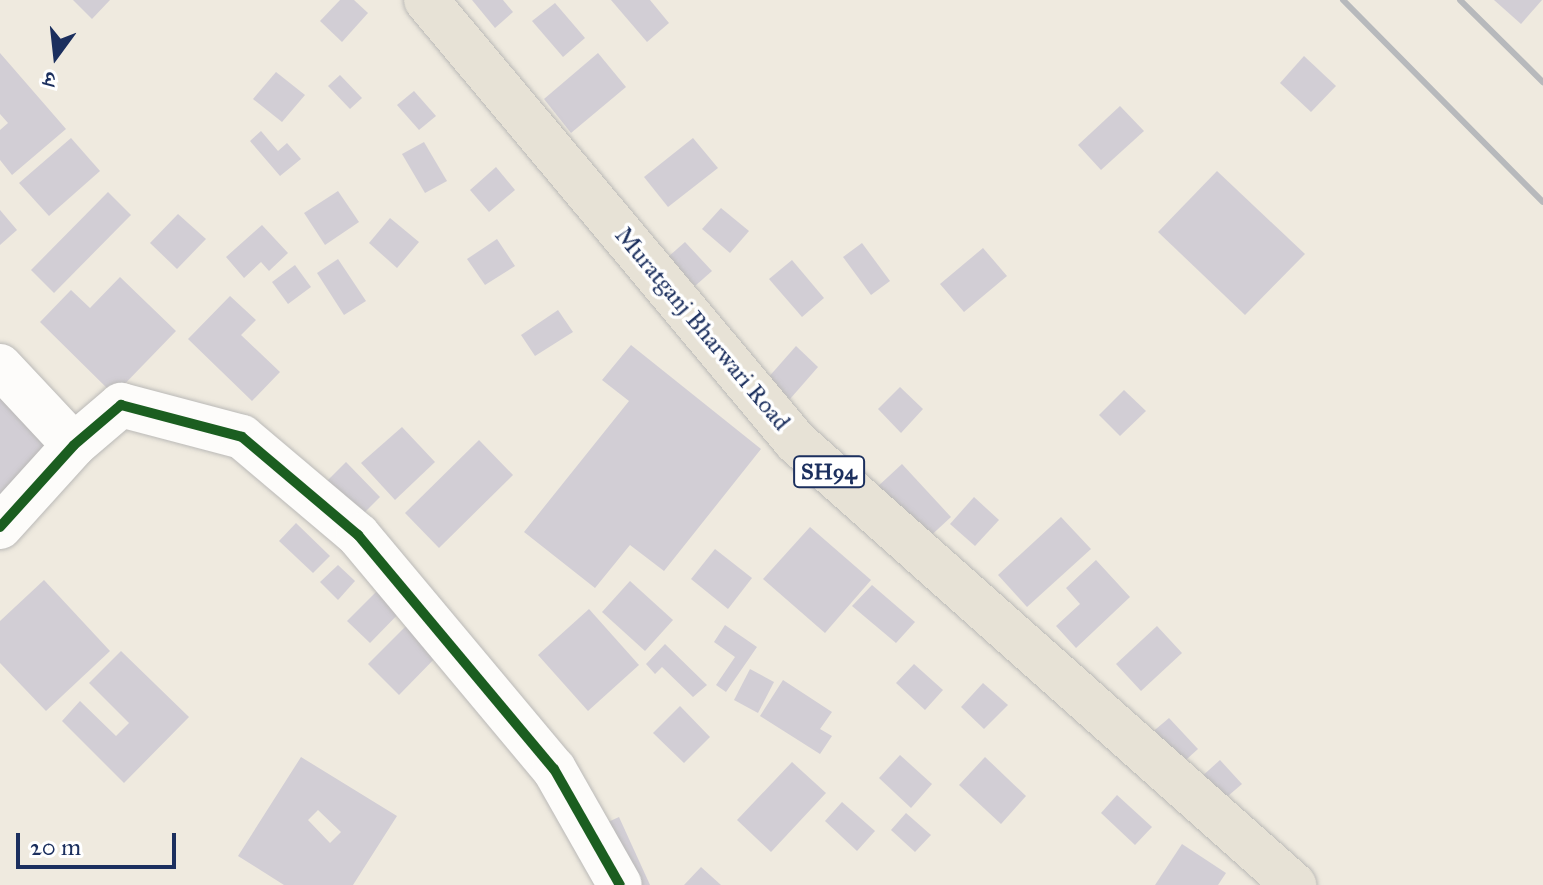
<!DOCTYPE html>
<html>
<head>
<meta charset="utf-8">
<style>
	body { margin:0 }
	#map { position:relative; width:1543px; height:885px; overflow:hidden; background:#efeadf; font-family:"IM FELL Great Primer","Noto Serif Devanagari",serif }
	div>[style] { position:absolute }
	.building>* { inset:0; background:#d2ced5 }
	.roads { filter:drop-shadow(0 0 2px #bab9b7) drop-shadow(0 0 2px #bab9b7) }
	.minor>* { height:44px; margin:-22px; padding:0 22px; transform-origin:22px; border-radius:22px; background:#fdfcfa }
	.major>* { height:44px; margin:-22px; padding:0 22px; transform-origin:22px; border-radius:22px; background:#e7e2d6 }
	.rail>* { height:6px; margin:-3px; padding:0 3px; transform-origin:3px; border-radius:3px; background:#b7b9bc }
	.cycleway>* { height:10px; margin:-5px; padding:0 5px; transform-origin:5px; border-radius:5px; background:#1b5e20 }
	span { translate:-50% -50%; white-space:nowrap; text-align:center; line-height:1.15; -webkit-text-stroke:7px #fff; paint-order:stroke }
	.shield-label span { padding:2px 6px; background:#fff; border:2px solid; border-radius:6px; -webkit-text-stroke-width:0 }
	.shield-label { font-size:22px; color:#1b2f5e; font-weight:700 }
	.street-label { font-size:24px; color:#1b2f5e }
	.north { position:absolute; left:16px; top:16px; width:80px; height:80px; -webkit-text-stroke:6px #fff; paint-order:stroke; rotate:195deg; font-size:22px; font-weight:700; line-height:32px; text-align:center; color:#1b2f5e }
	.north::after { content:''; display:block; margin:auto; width:28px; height:36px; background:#1b2f5e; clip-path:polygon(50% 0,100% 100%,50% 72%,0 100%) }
	.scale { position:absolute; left:16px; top:833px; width:160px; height:36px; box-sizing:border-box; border:4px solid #1b2f5e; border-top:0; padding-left:10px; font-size:24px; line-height:28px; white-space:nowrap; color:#1b2f5e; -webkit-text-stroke:6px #fff; paint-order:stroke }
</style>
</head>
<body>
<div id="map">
	<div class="building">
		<i style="clip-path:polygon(73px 0,110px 0,92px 19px)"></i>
		<i style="clip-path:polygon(340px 0,354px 0,368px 13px,342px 42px,320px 21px)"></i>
		<i style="clip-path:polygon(472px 0,503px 0,513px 12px,495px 28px)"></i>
		<i style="clip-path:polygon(611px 0,650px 0,669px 23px,647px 42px)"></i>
		<i style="clip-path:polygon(1494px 0,1542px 0,1521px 24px)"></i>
		<i style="clip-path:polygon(555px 3px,585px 38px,563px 57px,532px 21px)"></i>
		<i style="clip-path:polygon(0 53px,66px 129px,12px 175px,0 160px,0 130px,8px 123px,0 114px)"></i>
		<i style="clip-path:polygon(598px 53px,626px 87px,571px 133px,544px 99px)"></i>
		<i style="clip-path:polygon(1304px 56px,1336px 86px,1311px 112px,1280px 83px)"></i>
		<i style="clip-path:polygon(276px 72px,305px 95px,282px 122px,253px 99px)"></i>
		<i style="clip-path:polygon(340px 75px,362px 98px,350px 109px,328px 86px)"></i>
		<i style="clip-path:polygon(414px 91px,436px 116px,419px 130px,397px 105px)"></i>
		<i style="clip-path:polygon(1120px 106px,1144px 131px,1101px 170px,1078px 145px)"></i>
		<i style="clip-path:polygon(261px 131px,278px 151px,287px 143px,301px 159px,280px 176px,250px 141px)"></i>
		<i style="clip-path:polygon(71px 138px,100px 171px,49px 216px,19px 183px)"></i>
		<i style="clip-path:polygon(693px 138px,718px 168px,668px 207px,644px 177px)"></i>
		<i style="clip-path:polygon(424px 142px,447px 181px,425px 193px,402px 154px)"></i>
		<i style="clip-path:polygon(496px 167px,515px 190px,489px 212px,470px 190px)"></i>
		<i style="clip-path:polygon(1217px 171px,1305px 254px,1245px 315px,1158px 232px)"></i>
		<i style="clip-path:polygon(338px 191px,359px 222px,325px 245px,304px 213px)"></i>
		<i style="clip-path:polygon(108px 192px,131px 215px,54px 293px,31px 270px)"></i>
		<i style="clip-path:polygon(721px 208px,749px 231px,730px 253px,702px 229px)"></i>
		<i style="clip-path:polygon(0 210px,17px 230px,0 245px)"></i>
		<i style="clip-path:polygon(178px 214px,206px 239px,177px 269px,150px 243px)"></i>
		<i style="clip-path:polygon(390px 218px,419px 242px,397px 268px,369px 243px)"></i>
		<i style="clip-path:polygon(262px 225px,288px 253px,269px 271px,261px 262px,244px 278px,226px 257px)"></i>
		<i style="clip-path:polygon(497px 239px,515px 266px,485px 285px,467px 259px)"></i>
		<i style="clip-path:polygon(685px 242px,712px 271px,695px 286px,668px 257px)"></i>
		<i style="clip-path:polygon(862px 243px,890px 281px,871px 295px,843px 257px)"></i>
		<i style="clip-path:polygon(983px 248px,1007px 276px,964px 312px,940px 284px)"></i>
		<i style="clip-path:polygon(338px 259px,366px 301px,344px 315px,317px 273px)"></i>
		<i style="clip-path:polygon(792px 260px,824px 298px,802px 317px,769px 279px)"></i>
		<i style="clip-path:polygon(295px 265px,311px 287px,288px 304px,272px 282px)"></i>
		<i style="clip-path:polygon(120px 277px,176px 331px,114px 395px,40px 322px,71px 290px,90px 308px)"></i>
		<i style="clip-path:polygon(230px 296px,256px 320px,241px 335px,280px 372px,252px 401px,188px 339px)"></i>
		<i style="clip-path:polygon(558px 310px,573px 332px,535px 356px,521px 335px)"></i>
		<i style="clip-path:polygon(631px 345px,761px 449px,664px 571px,630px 545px,595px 588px,524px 532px,629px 401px,602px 380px)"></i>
		<i style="clip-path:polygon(796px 346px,818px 367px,790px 399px,767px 379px)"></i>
		<i style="clip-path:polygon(900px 387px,923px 409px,901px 433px,878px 409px)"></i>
		<i style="clip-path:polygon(1124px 390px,1146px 411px,1120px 436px,1099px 415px)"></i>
		<i style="clip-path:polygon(0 392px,54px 449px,0 508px)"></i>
		<i style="clip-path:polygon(402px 427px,435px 462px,395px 500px,361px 463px)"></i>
		<i style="clip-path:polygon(479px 440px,513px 475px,439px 548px,405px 513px)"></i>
		<i style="clip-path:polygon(346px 462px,380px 497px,354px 523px,320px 488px)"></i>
		<i style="clip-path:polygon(902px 464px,951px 517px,925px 541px,875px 489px)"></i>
		<i style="clip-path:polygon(974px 497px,999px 520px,975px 546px,950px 524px)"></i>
		<i style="clip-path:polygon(1061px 517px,1091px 549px,1027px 607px,998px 575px)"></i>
		<i style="clip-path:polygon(296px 523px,330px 556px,313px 573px,279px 541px)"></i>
		<i style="clip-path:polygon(810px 527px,871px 580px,825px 633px,763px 579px)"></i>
		<i style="clip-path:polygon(715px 549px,752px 578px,728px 609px,691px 579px)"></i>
		<i style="clip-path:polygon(1096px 560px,1130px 597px,1076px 648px,1056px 626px,1080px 604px,1066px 588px)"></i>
		<i style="clip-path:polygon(338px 565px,355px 581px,338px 600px,320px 582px)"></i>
		<i style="clip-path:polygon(44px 580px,110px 651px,46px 711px,0 663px,0 621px)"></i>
		<i style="clip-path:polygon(630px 581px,673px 620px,645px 651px,602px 612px)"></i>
		<i style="clip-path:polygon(385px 583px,407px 605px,370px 643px,347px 621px)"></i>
		<i style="clip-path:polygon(872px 585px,915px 622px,896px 643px,852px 606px)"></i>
		<i style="clip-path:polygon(589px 609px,639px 665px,588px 711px,538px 655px)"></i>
		<i style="clip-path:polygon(411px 621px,442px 651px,399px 695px,368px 664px)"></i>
		<i style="clip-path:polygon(725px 625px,757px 647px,726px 692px,716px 685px,735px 657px,714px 642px)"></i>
		<i style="clip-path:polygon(1157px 626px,1182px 653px,1141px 691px,1116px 664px)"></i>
		<i style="clip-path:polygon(665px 644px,707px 685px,693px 697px,662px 667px,655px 674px,646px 664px)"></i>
		<i style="clip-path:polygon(121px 651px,189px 717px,124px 783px,62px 721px,80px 701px,116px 736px,129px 723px,89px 683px)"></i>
		<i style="clip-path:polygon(914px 664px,943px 690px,925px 710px,896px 683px)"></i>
		<i style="clip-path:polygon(750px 669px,774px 682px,758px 713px,734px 700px)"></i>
		<i style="clip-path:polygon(783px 680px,832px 712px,820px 729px,832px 736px,820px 754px,760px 716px)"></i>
		<i style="clip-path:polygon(983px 683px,1008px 705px,984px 729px,961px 707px)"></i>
		<i style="clip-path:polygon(680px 706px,710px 737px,684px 763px,653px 733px)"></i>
		<i style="clip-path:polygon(1169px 718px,1198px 749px,1178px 767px,1149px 735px)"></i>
		<i style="clip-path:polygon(900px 755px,932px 784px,911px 808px,879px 778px)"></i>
		<i style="clip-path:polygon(evenodd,301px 757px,397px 816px,353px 885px,284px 885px,238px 856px,301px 757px,318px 810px,341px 832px,330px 843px,308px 820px,318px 810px)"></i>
		<i style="clip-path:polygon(985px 757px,1026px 796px,1001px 824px,959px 785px)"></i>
		<i style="clip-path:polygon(1220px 760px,1242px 784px,1221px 802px,1199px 779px)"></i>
		<i style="clip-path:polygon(792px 762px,826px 793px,771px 852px,737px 820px)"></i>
		<i style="clip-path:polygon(1117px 795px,1152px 827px,1135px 845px,1101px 813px)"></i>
		<i style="clip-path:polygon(842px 802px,875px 831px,857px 851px,825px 821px)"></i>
		<i style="clip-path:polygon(906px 813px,931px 835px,915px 852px,891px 830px)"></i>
		<i style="clip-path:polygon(619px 817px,650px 885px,606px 885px,582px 834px)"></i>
		<i style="clip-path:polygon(1182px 844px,1226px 873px,1218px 885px,1155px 885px)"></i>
		<i style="clip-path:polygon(701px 867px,721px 885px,684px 885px)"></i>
	</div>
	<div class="roads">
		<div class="minor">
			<i style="left:0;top:366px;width:108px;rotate:46.9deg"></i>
			<i style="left:0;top:527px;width:110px;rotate:-47.9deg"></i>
			<i style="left:74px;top:445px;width:62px;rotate:-40.4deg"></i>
			<i style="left:121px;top:405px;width:125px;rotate:14.8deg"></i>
			<i style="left:242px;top:437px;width:152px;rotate:40.2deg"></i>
			<i style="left:358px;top:535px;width:305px;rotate:50.1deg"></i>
			<i style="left:554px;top:769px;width:133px;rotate:60.4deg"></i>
		</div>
		<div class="major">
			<i style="left:426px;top:0;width:576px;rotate:50.07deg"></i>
			<i style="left:796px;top:442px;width:667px;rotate:41.65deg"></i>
		</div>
	</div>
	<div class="rail">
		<i style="left:1343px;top:0;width:284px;rotate:45.3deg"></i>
		<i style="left:1460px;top:0;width:117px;rotate:44.7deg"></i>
	</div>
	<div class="cycleway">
		<i style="left:0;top:527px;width:110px;rotate:-47.9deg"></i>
		<i style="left:74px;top:445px;width:62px;rotate:-40.4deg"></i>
		<i style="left:121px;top:405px;width:125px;rotate:14.8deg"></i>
		<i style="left:242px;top:437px;width:152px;rotate:40.2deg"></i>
		<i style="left:358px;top:535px;width:305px;rotate:50.1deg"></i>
		<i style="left:554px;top:769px;width:133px;rotate:60.4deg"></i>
	</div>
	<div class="shield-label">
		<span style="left:829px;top:472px">SH94</span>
	</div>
	<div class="street-label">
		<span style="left:702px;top:329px;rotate:50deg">Muratganj Bharwari Road</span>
	</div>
	<div class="north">उ</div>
	<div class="scale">20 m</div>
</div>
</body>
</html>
